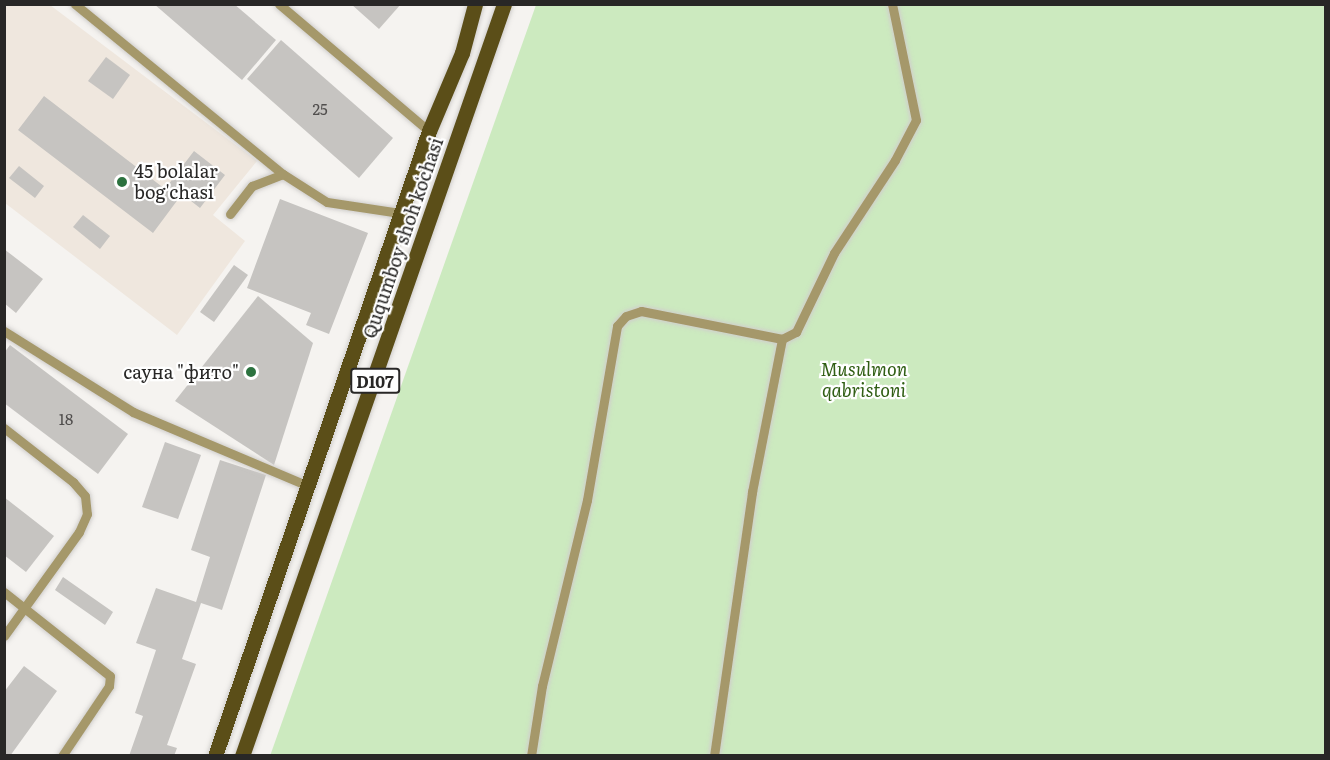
<!DOCTYPE html>
<html>
<head>
<meta charset="utf-8">
<style>
	body { margin:0 }
	#map { position:relative; width:1330px; height:760px; overflow:hidden; background:#f5f3f0; font-family:Literata,serif }
	div>[style] { position:absolute }
	.built>* { inset:0; background:#efe7de }
	.green>* { inset:0; background:#cceabf }
	.building>* { inset:0; background:#c6c4c1 }
	.roads { filter:drop-shadow(0 0 2px #d0cecc) drop-shadow(0 0 2px #d0cecc) }
	.service>* { height:9px; margin:-4.5px; padding:0 4.5px; transform-origin:4.5px; border-radius:4.5px; background:#a5986a }
	.primary>* { height:15px; margin:-7.5px; padding:0 7.5px; transform-origin:7.5px; border-radius:7.5px; background:#5b4e18 }
	.dots>* { width:16px; height:16px; translate:-50% -50%; box-sizing:border-box; border:3px solid #fff; border-radius:50% }
	span { translate:-50% -50%; white-space:nowrap; text-align:center; line-height:1.15; -webkit-text-stroke:4.5px #fff; paint-order:stroke }
	.number-label { font-size:15px; color:#504e4d }
	.number-label span { -webkit-text-stroke-width:0 }
	.shield-label span { padding:2px 4px; background:#fff; border:2px solid; border-radius:4px; -webkit-text-stroke-width:0 }
	.shield-label { font-size:16px; color:#282726; font-weight:700 }
	.poi-label { font-size:18px; color:#282726 }
	.left { translate:0 -50%; text-align:left }
	.right { translate:-100% -50%; text-align:right }
	.street-label { font-size:18px; color:#282726 }
	.park-label { font-size:18px; color:#305e14; font-style:italic }
	.frame { position:absolute; inset:0; border:6px solid #282726; pointer-events:none }
</style>
</head>
<body>
<div id="map">
	<div class="built">
		<i style="clip-path:polygon(4px 5px,50px 5px,257px 161px,213px 215px,245px 241px,177px 335px,5px 203px)"></i>
	</div>
	<div class="green">
		<i style="clip-path:polygon(536px 5px,1325px 5px,1325px 755px,270px 756px)"></i>
	</div>
	<div class="building">
		<i style="clip-path:polygon(154px 4px,234px 4px,276px 40px,242px 80px)"></i>
		<i style="clip-path:polygon(351px 4px,401px 4px,379px 29px)"></i>
		<i style="clip-path:polygon(281px 40px,393px 138px,359px 178px,247px 79px)"></i>
		<i style="clip-path:polygon(106px 57px,130px 75px,113px 99px,88px 81px)"></i>
		<i style="clip-path:polygon(44px 96px,165px 189px,194px 151px,225px 175px,200px 208px,182px 194px,153px 233px,18px 130px)"></i>
		<i style="clip-path:polygon(19px 166px,44px 186px,35px 198px,9px 178px)"></i>
		<i style="clip-path:polygon(280px 199px,368px 233px,329px 334px,306px 325px,311px 313px,247px 288px)"></i>
		<i style="clip-path:polygon(83px 215px,110px 236px,100px 249px,73px 227px)"></i>
		<i style="clip-path:polygon(4px 249px,43px 279px,16px 313px,4px 303px)"></i>
		<i style="clip-path:polygon(234px 265px,248px 275px,214px 322px,200px 312px)"></i>
		<i style="clip-path:polygon(258px 296px,313px 343px,274px 465px,175px 401px)"></i>
		<i style="clip-path:polygon(10px 345px,128px 434px,98px 474px,4px 403px,4px 353px)"></i>
		<i style="clip-path:polygon(165px 442px,201px 455px,178px 519px,142px 507px)"></i>
		<i style="clip-path:polygon(220px 460px,266px 475px,222px 610px,201px 603px,182px 659px,196px 664px,167px 745px,177px 748px,174px 756px,129px 756px,143px 716px,135px 713px,156px 650px,136px 643px,156px 588px,196px 602px,210px 557px,191px 550px)"></i>
		<i style="clip-path:polygon(4px 497px,54px 536px,26px 572px,4px 555px)"></i>
		<i style="clip-path:polygon(63px 577px,113px 612px,105px 625px,55px 590px)"></i>
		<i style="clip-path:polygon(24px 666px,57px 691px,10px 756px,4px 756px,4px 692px)"></i>
	</div>
	<div class="roads">
		<div class="service">
			<i style="left:75px;top:4px;width:269px;rotate:39.3deg"></i>
			<i style="left:283px;top:174px;width:52px;rotate:32.5deg"></i>
			<i style="left:327px;top:202px;width:67px;rotate:8.6deg"></i>
			<i style="left:279px;top:4px;width:197px;rotate:40.3deg"></i>
			<i style="left:230px;top:214px;width:36px;rotate:-52deg"></i>
			<i style="left:252px;top:186px;width:33px;rotate:-21deg"></i>
			<i style="left:4px;top:331px;width:152px;rotate:32.1deg"></i>
			<i style="left:133px;top:412px;width:190px;rotate:22.9deg"></i>
			<i style="left:4px;top:428px;width:88px;rotate:38deg"></i>
			<i style="left:73px;top:482px;width:18px;rotate:49deg"></i>
			<i style="left:85px;top:496px;width:18px;rotate:84deg"></i>
			<i style="left:87px;top:514px;width:20px;rotate:114deg"></i>
			<i style="left:79px;top:532px;width:128px;rotate:125.8deg"></i>
			<i style="left:4px;top:592px;width:135px;rotate:38.4deg"></i>
			<i style="left:110px;top:676px;width:10px;rotate:96deg"></i>
			<i style="left:109px;top:686px;width:84px;rotate:123.9deg"></i>
			<i style="left:531px;top:756px;width:71px;rotate:-81.1deg"></i>
			<i style="left:542px;top:686px;width:191px;rotate:-76.4deg"></i>
			<i style="left:587px;top:500px;width:177px;rotate:-80.2deg"></i>
			<i style="left:617px;top:326px;width:13px;rotate:-48deg"></i>
			<i style="left:626px;top:316px;width:16px;rotate:-18deg"></i>
			<i style="left:641px;top:311px;width:144px;rotate:11.2deg"></i>
			<i style="left:782px;top:339px;width:16px;rotate:-27deg"></i>
			<i style="left:796px;top:332px;width:88px;rotate:-64.3deg"></i>
			<i style="left:834px;top:253px;width:111px;rotate:-56.7deg"></i>
			<i style="left:895px;top:160px;width:45px;rotate:-62.3deg"></i>
			<i style="left:916px;top:120px;width:118px;rotate:-101.7deg"></i>
			<i style="left:714px;top:756px;width:267px;rotate:-81.8deg"></i>
			<i style="left:752px;top:492px;width:156px;rotate:-78.9deg"></i>
		</div>
		<div class="primary">
			<i style="left:215px;top:756px;width:661px;rotate:-71.1deg"></i>
			<i style="left:429px;top:131px;width:85px;rotate:-67.1deg"></i>
			<i style="left:462px;top:53px;width:51px;rotate:-75.1deg"></i>
			<i style="left:242px;top:756px;width:796px;rotate:-70.79deg"></i>
		</div>
	</div>
	<div class="dots">
		<i style="left:122px;top:182px;background:#2c723f"></i>
		<i style="left:251px;top:372px;background:#2c723f"></i>
	</div>
	<div class="number-label">
		<span style="left:320px;top:109px">25</span>
		<span style="left:66px;top:419px">18</span>
	</div>
	<div class="shield-label">
		<span style="left:375px;top:381px">D107</span>
	</div>
	<div class="poi-label">
		<span class="left" style="left:134px;top:182px">45 bolalar<br>bog'chasi</span>
		<span class="right" style="left:239px;top:372px">сауна "фито"</span>
	</div>
	<div class="street-label">
		<span style="left:403px;top:238px;rotate:-71deg">Ququmboy shoh koʻchasi</span>
	</div>
	<div class="park-label">
		<span style="left:864px;top:380px">Musulmon<br>qabristoni</span>
	</div>
	<div class="frame"></div>
</div>
</body>
</html>
